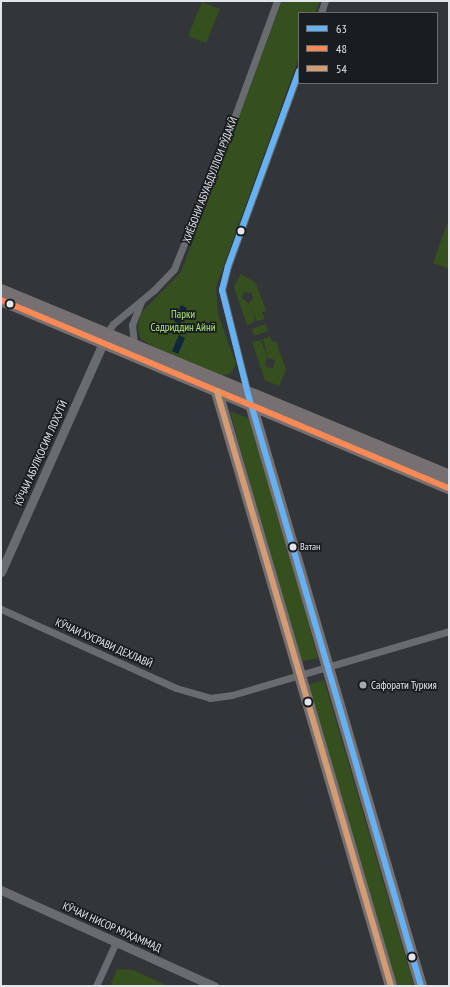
<!DOCTYPE html>
<html>
<head>
<meta charset="utf-8">
<style>
	body { margin:0 }
	#map { position:relative; width:450px; height:987px; overflow:hidden; background:#333639; font-family:"PT Sans Narrow",sans-serif }
	div>[style] { position:absolute }
	.green>* { inset:0; background:#364f1f }
	.water>* { inset:0; background:#0f273b }
	.minor>* { height:7px; margin:-3.5px; padding:0 3.5px; transform-origin:3.5px; border-radius:3.5px; background:#696c6e }
	.tertiary>* { height:9px; margin:-4.5px; padding:0 4.5px; transform-origin:4.5px; border-radius:4.5px; background:#696c6e }
	.trunk>* { height:12px; margin:-6px; padding:0 6px; transform-origin:6px; border-radius:6px; background:#777072 }
	.bus-1>* { height:6px; margin:-3px; padding:0 3px; transform-origin:3px; border-radius:3px; background:#66b1f2 }
	.bus-2>* { height:6px; margin:-3px; padding:0 3px; transform-origin:3px; border-radius:3px; background:#f98a56 }
	.bus-3>* { height:6px; margin:-3px; padding:0 3px; transform-origin:3px; border-radius:3px; background:#d39c74 }
	.dots>* { width:11px; height:11px; translate:-50% -50%; box-sizing:border-box; border:2px solid #1a1d20; border-radius:50% }
	span { translate:-50% -50%; white-space:nowrap; text-align:center; line-height:1.15; -webkit-text-stroke:3.5px #1a1d20; paint-order:stroke }
	.bus-label { font-size:10px; color:#e2e6ea }
	.left { translate:0 -50%; text-align:left }
	.street-label { font-size:11px; color:#e2e6ea }
	.park-label { font-size:11px; color:#ace876 }
	.poi-label { font-size:11px; color:#e2e6ea }
	.frame { position:absolute; inset:0; border:2px solid #e2e6ea; pointer-events:none }
	.legend { position:absolute; left:298px; top:12px; width:140px; height:72px; box-sizing:border-box; background:#1a1d20; border:1px solid #6a6d71; margin:0; padding:5px 7px; list-style:none; font-size:12px; color:#e2e6ea }
	.legend li { display:flex; align-items:center; gap:8px; height:20px }
	.legend b { width:20px; border:1px solid #6a6d71 }
</style>
</head>
<body>
<div id="map">
	<div class="green">
		<i style="clip-path:polygon(282px 1px,320px 1px,315px 13px,299px 13px,299px 57px,216px 287px,218px 314px,236px 364px,230px 374px,220px 376px,150px 345px,140px 338px,138px 325px,141px 313px,181px 272px)"></i>
		<i style="clip-path:polygon(202px 2px,220px 9px,206px 43px,188px 36px)"></i>
		<i style="clip-path:polygon(448px 222px,449px 223px,449px 269px,433px 263px)"></i>
		<i style="clip-path:polygon(241px 274px,256px 283px,266px 311px,262px 312px,265px 319px,257px 321px,249px 302px,253px 300px,252px 293px,244px 292px,242px 298px,250px 305px,255px 319px,254px 322px,247px 325px,234px 287px)"></i>
		<i style="clip-path:polygon(265px 324px,268px 331px,254px 336px,252px 329px)"></i>
		<i style="clip-path:polygon(270px 336px,272px 342px,276px 341px,286px 370px,279px 386px,265px 380px,252px 342px,261px 340px,267px 356px,265px 366px,273px 369px,275px 360px,268px 358px,263px 339px)"></i>
		<i style="clip-path:polygon(230px 411px,252px 420px,318px 658px,299px 662px)"></i>
		<i style="clip-path:polygon(324px 680px,414px 986px,395px 986px,307px 685px)"></i>
		<i style="clip-path:polygon(117px 969px,133px 970px,168px 986px,110px 986px)"></i>
	</div>
	<div class="water">
		<i style="clip-path:polygon(181px 305px,187px 308px,180px 324px,174px 321px)"></i>
		<i style="clip-path:polygon(179px 335px,185px 338px,178px 354px,172px 351px)"></i>
	</div>
	<div class="minor">
		<i style="left:321px;top:13px;width:13px;rotate:-72deg"></i>
		<i style="left:106px;top:334px;width:12px;rotate:-55deg"></i>
		<i style="left:113px;top:324px;width:53px;rotate:-39.7deg"></i>
		<i style="left:154px;top:290px;width:29px;rotate:-46deg"></i>
		<i style="left:174px;top:269px;width:156px;rotate:-68.2deg"></i>
		<i style="left:232px;top:124px;width:131px;rotate:-69.9deg"></i>
		<i style="left:134px;top:346px;width:21px;rotate:-95deg"></i>
		<i style="left:132px;top:325px;width:25px;rotate:-69deg"></i>
		<i style="left:248px;top:394px;width:107px;rotate:-104deg"></i>
		<i style="left:222px;top:290px;width:25px;rotate:-76deg"></i>
		<i style="left:228px;top:266px;width:208px;rotate:-70deg"></i>
		<i style="left:1px;top:609px;width:192px;rotate:24.3deg"></i>
		<i style="left:176px;top:688px;width:35px;rotate:16deg"></i>
		<i style="left:210px;top:698px;width:22px;rotate:-8deg"></i>
		<i style="left:232px;top:695px;width:226px;rotate:-16.4deg"></i>
		<i style="left:96px;top:986px;width:48px;rotate:-65.6deg"></i>
	</div>
	<div class="tertiary">
		<i style="left:1px;top:572px;width:256px;rotate:-66deg"></i>
		<i style="left:1px;top:890px;width:234px;rotate:24.3deg"></i>
	</div>
	<div class="trunk">
		<i style="left:1px;top:290px;width:485px;rotate:22.5deg"></i>
		<i style="left:1px;top:300px;width:486px;rotate:22.8deg"></i>
		<i style="left:217px;top:392px;width:619px;rotate:73.67deg"></i>
		<i style="left:248px;top:394px;width:617px;rotate:73.71deg"></i>
	</div>
	<div class="bus-1">
		<i style="left:299px;top:71px;width:208px;rotate:110deg"></i>
		<i style="left:228px;top:266px;width:25px;rotate:104deg"></i>
		<i style="left:222px;top:290px;width:107px;rotate:76deg"></i>
		<i style="left:248px;top:394px;width:617px;rotate:73.71deg"></i>
	</div>
	<div class="bus-2">
		<i style="left:1px;top:300px;width:486px;rotate:22.8deg"></i>
	</div>
	<div class="bus-3">
		<i style="left:217px;top:392px;width:619px;rotate:73.67deg"></i>
	</div>
	<div class="dots">
		<i style="left:241px;top:231px;background:#e2e6ea"></i>
		<i style="left:10px;top:304px;background:#e2e6ea"></i>
		<i style="left:293px;top:547px;background:#e2e6ea"></i>
		<i style="left:363px;top:685px;background:#a5a8ac"></i>
		<i style="left:308px;top:702px;background:#e2e6ea"></i>
		<i style="left:412px;top:957px;background:#e2e6ea"></i>
	</div>
	<div class="bus-label">
		<span class="left" style="left:300px;top:547px">Ватан</span>
	</div>
	<div class="street-label">
		<span style="left:210px;top:180px;rotate:-69deg">ХИЁБОНИ АБУАБДУЛЛОИ РӮДАКӢ</span>
		<span style="left:41px;top:453px;rotate:-66deg">КӮЧАИ АБУЛҚОСИМ ЛОҲУТӢ</span>
		<span style="left:104px;top:643px;rotate:24deg">КӮЧАИ ХУСРАВИ ДЕХЛАВӢ</span>
		<span style="left:112px;top:927px;rotate:24deg">КӮЧАИ НИСОР МУҲАММАД</span>
	</div>
	<div class="park-label">
		<span style="left:183px;top:321px">Парки<br>Садриддин Айнӣ</span>
	</div>
	<div class="poi-label">
		<span class="left" style="left:371px;top:685px">Сафорати Туркия</span>
	</div>
	<div class="frame"></div>
	<ul class="legend">
	<li><b style="height:5px;background:#66b1f2"></b>63</li>
	<li><b style="height:5px;background:#f98a56"></b>48</li>
	<li><b style="height:5px;background:#d39c74"></b>54</li>
	</ul>
</div>
</body>
</html>
